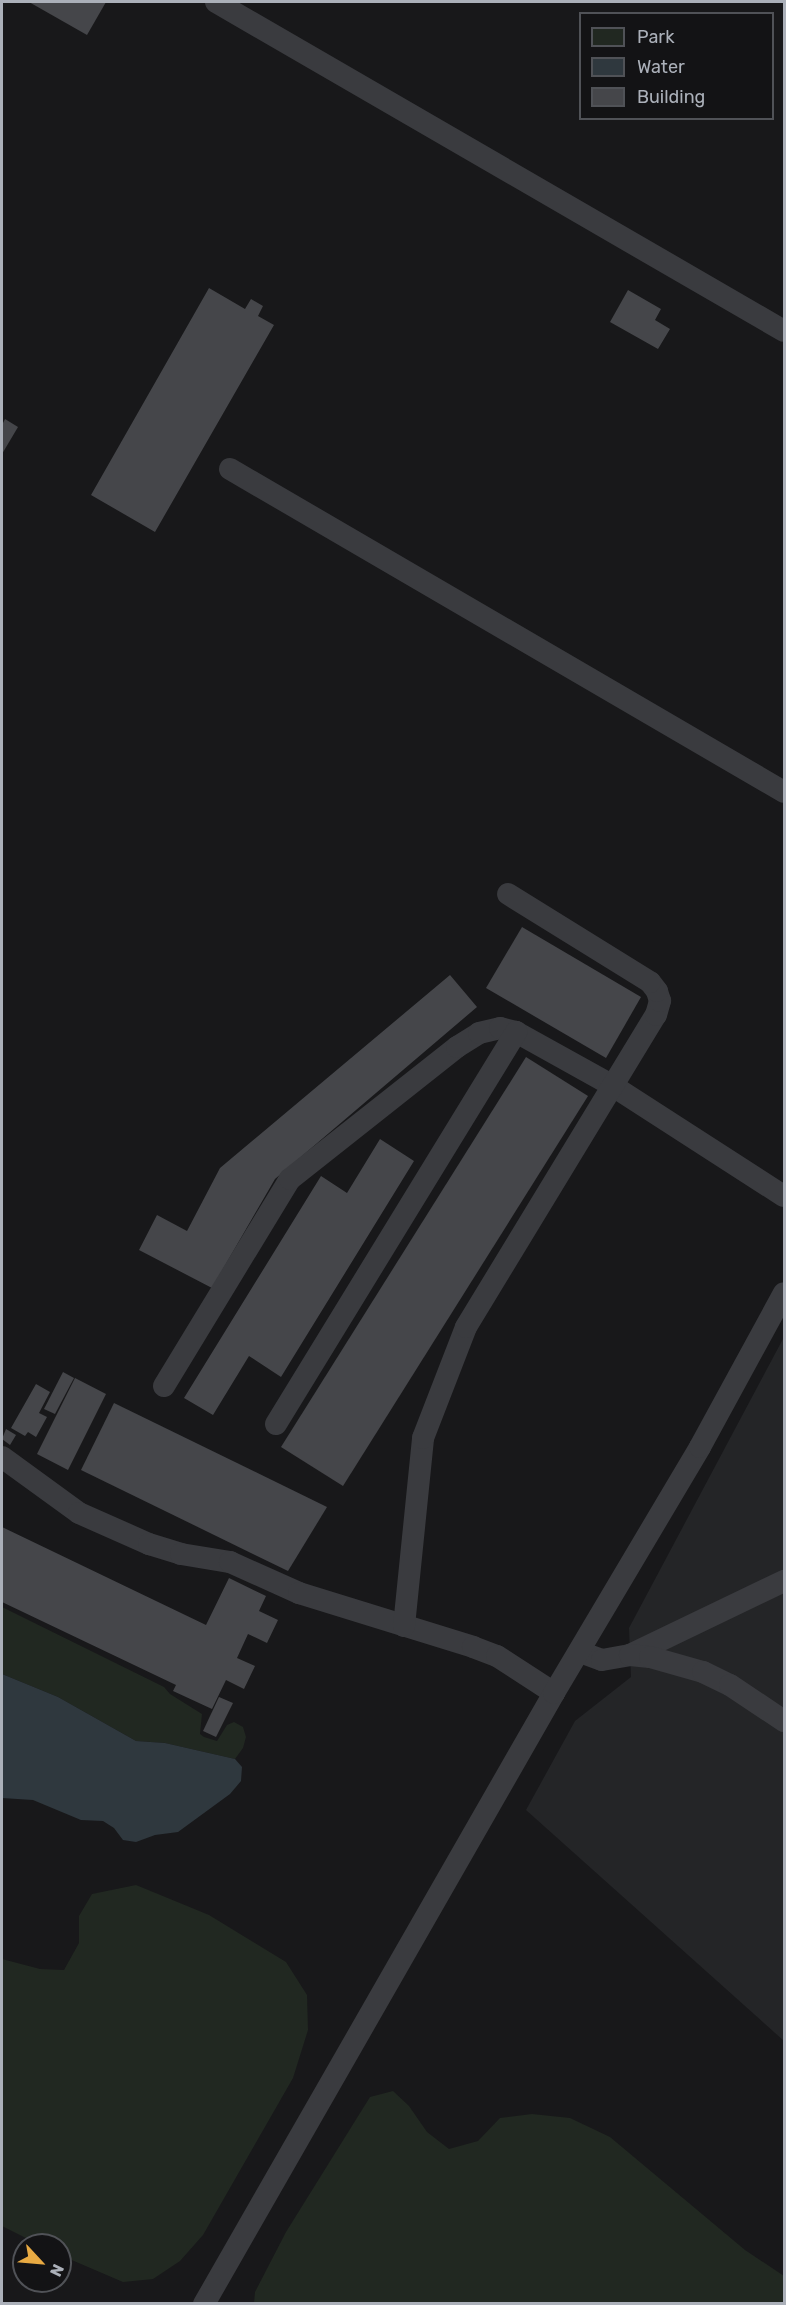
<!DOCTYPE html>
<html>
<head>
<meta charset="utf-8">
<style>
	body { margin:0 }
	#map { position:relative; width:786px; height:2305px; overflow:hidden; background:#18181a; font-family:Rubik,sans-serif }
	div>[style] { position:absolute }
	.built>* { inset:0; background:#242527 }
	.green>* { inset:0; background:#212821 }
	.water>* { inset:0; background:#2f383e }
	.building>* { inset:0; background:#45464a }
	.lane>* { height:22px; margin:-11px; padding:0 11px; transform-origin:11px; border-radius:11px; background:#3a3b3f }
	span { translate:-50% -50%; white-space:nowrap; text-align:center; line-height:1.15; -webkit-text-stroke:5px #131315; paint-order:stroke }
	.frame { position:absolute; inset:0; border:3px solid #abb0b9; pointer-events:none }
	.legend { position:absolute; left:579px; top:12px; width:195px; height:108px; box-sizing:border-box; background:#131315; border:2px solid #505257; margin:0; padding:8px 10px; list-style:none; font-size:18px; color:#abb0b9 }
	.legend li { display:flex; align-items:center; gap:12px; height:30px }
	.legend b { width:30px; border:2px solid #505257 }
	.north { position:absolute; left:12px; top:2233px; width:60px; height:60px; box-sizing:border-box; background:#131315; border:2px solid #505257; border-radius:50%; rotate:116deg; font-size:16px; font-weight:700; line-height:24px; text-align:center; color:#abb0b9 }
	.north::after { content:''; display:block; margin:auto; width:21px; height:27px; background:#e8aa43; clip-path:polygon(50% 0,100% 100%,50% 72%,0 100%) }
</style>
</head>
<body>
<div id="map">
	<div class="built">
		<i style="clip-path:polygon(784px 1337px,784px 2041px,526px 1810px,575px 1721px,631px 1677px,629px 1628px)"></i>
	</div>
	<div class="green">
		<i style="clip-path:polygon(2px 1607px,164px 1687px,170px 1694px,202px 1714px,200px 1734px,204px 1737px,217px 1741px,227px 1725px,234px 1722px,243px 1727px,246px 1737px,243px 1748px,235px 1759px,165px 1743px,136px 1741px,58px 1697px,2px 1674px)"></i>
		<i style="clip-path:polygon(136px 1885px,209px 1915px,286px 1962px,307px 1995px,308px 2030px,293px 2078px,203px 2235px,180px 2261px,153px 2279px,123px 2282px,60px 2255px,60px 2245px,40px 2245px,2px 2226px,2px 1959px,40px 1969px,64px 1970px,79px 1943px,79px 1916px,92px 1894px)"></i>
		<i style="clip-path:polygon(393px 2091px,409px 2106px,427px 2132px,449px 2149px,478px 2141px,500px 2118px,532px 2114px,570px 2118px,610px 2137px,745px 2250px,784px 2276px,784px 2303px,254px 2303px,255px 2292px,286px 2232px,370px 2097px)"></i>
	</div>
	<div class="water">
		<i style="clip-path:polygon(2px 1674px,58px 1697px,136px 1741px,165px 1743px,235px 1759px,242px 1767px,241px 1781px,230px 1794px,178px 1832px,155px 1835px,136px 1842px,123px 1840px,114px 1828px,103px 1821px,81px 1820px,33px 1800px,2px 1798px)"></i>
	</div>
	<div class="building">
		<i style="clip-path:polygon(29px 2px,106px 2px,87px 35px)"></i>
		<i style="clip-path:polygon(209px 288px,245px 309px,251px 299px,263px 306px,258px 316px,274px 325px,155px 532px,91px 495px)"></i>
		<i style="clip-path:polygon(628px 290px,661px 309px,655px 320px,670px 329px,658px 349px,610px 322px)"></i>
		<i style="clip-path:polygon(5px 419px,18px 427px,2px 454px,2px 425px)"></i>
		<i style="clip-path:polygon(522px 927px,641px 997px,606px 1058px,486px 988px)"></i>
		<i style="clip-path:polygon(450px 975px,477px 1007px,275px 1179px,212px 1288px,139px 1250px,157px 1215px,187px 1231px,220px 1168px)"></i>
		<i style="clip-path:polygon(526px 1057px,588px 1096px,343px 1486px,281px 1447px)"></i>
		<i style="clip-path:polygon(380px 1139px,414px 1161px,281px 1377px,249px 1356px,213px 1415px,184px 1398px,321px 1176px,347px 1193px)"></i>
		<i style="clip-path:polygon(63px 1372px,74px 1378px,55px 1414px,44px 1409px)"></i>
		<i style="clip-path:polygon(75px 1378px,106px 1394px,68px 1470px,37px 1454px)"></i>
		<i style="clip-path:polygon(36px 1384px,50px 1392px,39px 1413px,47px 1417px,36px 1437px,28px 1432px,25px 1436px,11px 1428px)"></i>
		<i style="clip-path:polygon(114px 1403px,327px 1507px,288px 1571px,81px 1470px)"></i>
		<i style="clip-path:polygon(6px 1429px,16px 1435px,10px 1445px,2px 1439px)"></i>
		<i style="clip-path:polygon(2px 1527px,206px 1625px,229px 1578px,266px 1596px,259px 1611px,278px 1620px,267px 1643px,248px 1634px,237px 1658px,255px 1666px,244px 1689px,226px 1680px,212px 1709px,173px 1691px,176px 1685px,2px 1602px)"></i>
		<i style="clip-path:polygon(219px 1697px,233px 1703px,216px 1737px,203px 1731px)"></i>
	</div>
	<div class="lane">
		<i style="left:216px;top:2px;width:656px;rotate:30.08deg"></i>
		<i style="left:230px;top:469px;width:641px;rotate:30.24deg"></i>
		<i style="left:164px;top:1386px;width:242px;rotate:-58.7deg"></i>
		<i style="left:290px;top:1179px;width:213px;rotate:-38.3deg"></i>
		<i style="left:457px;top:1047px;width:26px;rotate:-32deg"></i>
		<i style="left:479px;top:1033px;width:22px;rotate:-13deg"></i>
		<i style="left:500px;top:1028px;width:16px;rotate:14deg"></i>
		<i style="left:516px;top:1032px;width:111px;rotate:29.1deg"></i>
		<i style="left:613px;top:1086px;width:203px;rotate:32.8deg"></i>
		<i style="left:276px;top:1424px;width:460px;rotate:-58.5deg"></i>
		<i style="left:2px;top:1457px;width:95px;rotate:36deg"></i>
		<i style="left:79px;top:1513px;width:77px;rotate:23.9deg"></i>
		<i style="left:149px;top:1544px;width:34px;rotate:17deg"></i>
		<i style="left:181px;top:1554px;width:50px;rotate:9.3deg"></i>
		<i style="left:230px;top:1562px;width:76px;rotate:24.2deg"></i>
		<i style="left:299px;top:1593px;width:182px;rotate:17.2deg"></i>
		<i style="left:473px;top:1647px;width:26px;rotate:21deg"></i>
		<i style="left:497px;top:1656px;width:68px;rotate:33deg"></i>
		<i style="left:404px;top:1626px;width:189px;rotate:-84.2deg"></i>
		<i style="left:423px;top:1438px;width:119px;rotate:-68.8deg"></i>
		<i style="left:466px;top:1327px;width:365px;rotate:-58.7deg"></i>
		<i style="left:656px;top:1015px;width:15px;rotate:-74deg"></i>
		<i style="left:660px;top:1001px;width:10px;rotate:-107deg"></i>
		<i style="left:657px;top:991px;width:11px;rotate:-128deg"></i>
		<i style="left:650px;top:982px;width:167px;rotate:-148.2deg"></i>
		<i style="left:580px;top:1652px;width:23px;rotate:20deg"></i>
		<i style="left:602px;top:1660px;width:28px;rotate:-10deg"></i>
		<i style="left:630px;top:1655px;width:171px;rotate:-25.7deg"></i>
		<i style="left:630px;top:1655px;width:20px;rotate:6deg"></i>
		<i style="left:650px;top:1657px;width:55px;rotate:15.8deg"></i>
		<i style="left:703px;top:1672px;width:30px;rotate:26deg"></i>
		<i style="left:730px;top:1685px;width:65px;rotate:33.7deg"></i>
		<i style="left:204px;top:2304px;width:704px;rotate:-60.19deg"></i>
		<i style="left:554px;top:1693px;width:286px;rotate:-59.3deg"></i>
		<i style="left:700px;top:1447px;width:175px;rotate:-61.4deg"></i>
	</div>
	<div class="frame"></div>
	<ul class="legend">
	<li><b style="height:16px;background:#212821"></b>Park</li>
	<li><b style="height:16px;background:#2f383e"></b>Water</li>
	<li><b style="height:16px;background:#45464a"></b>Building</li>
	</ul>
	<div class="north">N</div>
</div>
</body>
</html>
